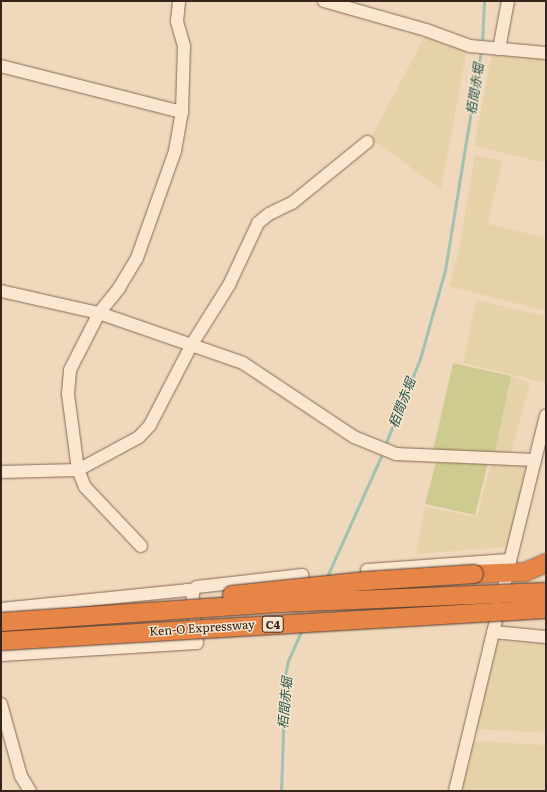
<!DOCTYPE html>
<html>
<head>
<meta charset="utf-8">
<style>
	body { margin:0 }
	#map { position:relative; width:547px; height:792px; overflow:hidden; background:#f0d8bc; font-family:Literata,"Noto Sans JP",serif }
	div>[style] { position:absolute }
	.farmland>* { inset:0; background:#e6d2a9 }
	.green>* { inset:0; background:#cecb90 }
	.stream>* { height:2.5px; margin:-1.25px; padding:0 1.25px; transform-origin:1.25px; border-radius:1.25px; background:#a1c1b2 }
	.roads { filter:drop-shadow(0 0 1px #896855) drop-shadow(0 0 1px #896855) }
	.minor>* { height:12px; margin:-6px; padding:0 6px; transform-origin:6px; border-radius:6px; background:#fbe7d0 }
	.highway>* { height:18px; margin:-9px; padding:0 9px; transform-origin:9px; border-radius:9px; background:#e68546 }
	.bridges { filter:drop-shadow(0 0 1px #56372a) drop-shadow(0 0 1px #56372a) }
	.highway-bridge>* { height:18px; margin:-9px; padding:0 9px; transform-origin:9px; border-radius:9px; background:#e68546 }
	span { translate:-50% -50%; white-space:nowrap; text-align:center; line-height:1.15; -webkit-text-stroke:3px #f7e4cc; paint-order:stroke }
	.shield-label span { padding:1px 3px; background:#f7e4cc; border:1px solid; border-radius:3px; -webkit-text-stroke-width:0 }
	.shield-label { font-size:11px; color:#37241b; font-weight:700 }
	.street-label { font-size:12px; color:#37241b }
	.water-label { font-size:13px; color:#29584d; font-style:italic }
	.frame { position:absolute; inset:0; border:2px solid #37241b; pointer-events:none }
</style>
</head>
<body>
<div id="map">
	<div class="farmland">
		<i style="clip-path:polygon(426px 34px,467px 49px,441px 190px,371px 138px)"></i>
		<i style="clip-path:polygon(492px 52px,546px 57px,546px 163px,474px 146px)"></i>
		<i style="clip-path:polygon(475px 155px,502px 161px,488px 224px,546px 238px,546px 311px,449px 286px,459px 251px)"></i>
		<i style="clip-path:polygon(476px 300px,546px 316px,546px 383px,463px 363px)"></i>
		<i style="clip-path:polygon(511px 376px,530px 383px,511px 453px,495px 452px)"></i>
		<i style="clip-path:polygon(491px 464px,528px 467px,507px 547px,416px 554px,425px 507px,477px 517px)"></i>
		<i style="clip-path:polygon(498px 641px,546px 644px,546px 733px,476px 729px)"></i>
		<i style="clip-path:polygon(474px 741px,546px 745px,546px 791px,462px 791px)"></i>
	</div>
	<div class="green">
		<i style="clip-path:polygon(453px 363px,511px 376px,495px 452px,433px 451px)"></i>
		<i style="clip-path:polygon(436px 462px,488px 463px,475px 515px,425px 504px)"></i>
	</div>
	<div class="stream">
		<i style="left:482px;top:44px;width:43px;rotate:-87.3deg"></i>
		<i style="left:385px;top:445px;width:93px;rotate:-67.9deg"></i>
		<i style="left:420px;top:359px;width:92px;rotate:-74.3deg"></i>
		<i style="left:445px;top:270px;width:222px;rotate:-80.7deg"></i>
		<i style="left:326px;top:579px;width:139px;rotate:-65.8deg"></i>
		<i style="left:281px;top:791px;width:115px;rotate:-88deg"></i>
		<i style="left:285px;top:676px;width:15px;rotate:-79deg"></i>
		<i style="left:288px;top:661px;width:34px;rotate:-66deg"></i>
	</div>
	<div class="roads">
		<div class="minor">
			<i style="left:324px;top:1px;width:106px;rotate:15.9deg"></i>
			<i style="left:426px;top:30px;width:47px;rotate:20deg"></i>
			<i style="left:470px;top:46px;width:76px;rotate:5.3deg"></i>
			<i style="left:499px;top:49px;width:49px;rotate:-79.4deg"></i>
			<i style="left:1px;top:66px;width:187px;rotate:14.3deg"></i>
			<i style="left:1px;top:291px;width:100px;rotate:12.7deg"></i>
			<i style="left:99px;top:313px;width:152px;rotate:19.1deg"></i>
			<i style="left:243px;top:363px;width:133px;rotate:33.7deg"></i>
			<i style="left:354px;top:437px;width:45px;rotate:22deg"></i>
			<i style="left:396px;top:454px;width:139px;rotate:2.5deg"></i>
			<i style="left:1px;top:472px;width:77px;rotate:-1.5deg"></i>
			<i style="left:78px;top:470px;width:69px;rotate:-28.4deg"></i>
			<i style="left:139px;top:437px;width:16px;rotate:-47deg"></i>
			<i style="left:150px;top:425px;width:91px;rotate:-62.6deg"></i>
			<i style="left:192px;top:344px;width:70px;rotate:-57.9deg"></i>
			<i style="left:229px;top:285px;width:68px;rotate:-64.9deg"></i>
			<i style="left:258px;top:223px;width:14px;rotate:-39deg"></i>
			<i style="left:269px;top:214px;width:25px;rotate:-26deg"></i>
			<i style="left:292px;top:203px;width:97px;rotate:-39.1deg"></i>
			<i style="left:141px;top:546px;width:81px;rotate:-133.5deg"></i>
			<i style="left:85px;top:487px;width:18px;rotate:-112deg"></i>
			<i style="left:78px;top:470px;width:77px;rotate:-97.5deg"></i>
			<i style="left:68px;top:394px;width:24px;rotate:-85deg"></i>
			<i style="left:70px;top:370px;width:64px;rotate:-63deg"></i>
			<i style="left:99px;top:313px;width:32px;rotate:-51deg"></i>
			<i style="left:119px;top:288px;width:35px;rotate:-59deg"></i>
			<i style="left:137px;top:258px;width:114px;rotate:-70.4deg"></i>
			<i style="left:175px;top:151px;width:40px;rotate:-80deg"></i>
			<i style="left:182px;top:112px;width:66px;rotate:-88.3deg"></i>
			<i style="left:184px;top:46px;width:26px;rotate:-106deg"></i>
			<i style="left:177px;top:21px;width:20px;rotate:-84deg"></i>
			<i style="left:509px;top:565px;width:154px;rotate:-76.1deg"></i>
			<i style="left:367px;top:570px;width:143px;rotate:-4deg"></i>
			<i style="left:1px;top:609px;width:187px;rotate:-5.8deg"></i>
			<i style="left:187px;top:590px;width:7px;rotate:27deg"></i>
			<i style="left:493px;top:632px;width:53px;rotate:5.4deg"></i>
			<i style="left:1px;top:655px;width:196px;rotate:-3.5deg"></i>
			<i style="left:197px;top:643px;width:53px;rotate:-95.4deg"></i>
			<i style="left:192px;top:590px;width:6px;rotate:-31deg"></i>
			<i style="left:197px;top:587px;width:106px;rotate:-6.5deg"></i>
			<i style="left:1px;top:704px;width:75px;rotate:74.5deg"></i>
			<i style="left:21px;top:776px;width:17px;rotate:59deg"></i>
			<i style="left:455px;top:791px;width:219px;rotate:-76.5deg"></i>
		</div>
		<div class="highway">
			<i style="left:474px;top:574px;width:51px;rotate:-2.2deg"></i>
			<i style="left:525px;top:572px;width:23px;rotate:-23deg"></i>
		</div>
	</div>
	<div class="bridges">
		<div class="highway-bridge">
			<i style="left:232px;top:595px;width:135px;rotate:-6deg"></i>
			<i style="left:366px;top:581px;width:108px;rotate:-3.7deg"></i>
			<i style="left:1px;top:622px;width:282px;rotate:-3.9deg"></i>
			<i style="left:282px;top:603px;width:264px;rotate:-2.4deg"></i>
			<i style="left:1px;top:641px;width:546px;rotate:-3.36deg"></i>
		</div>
	</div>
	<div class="shield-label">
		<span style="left:273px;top:624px">C4</span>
	</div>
	<div class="street-label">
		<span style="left:202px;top:628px;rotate:-4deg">Ken-O Expressway</span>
	</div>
	<div class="water-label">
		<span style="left:475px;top:89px;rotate:-81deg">栢間赤堀</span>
		<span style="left:402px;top:403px;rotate:-69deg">栢間赤堀</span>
		<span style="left:285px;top:703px;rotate:-85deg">栢間赤堀</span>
	</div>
	<div class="frame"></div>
</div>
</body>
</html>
